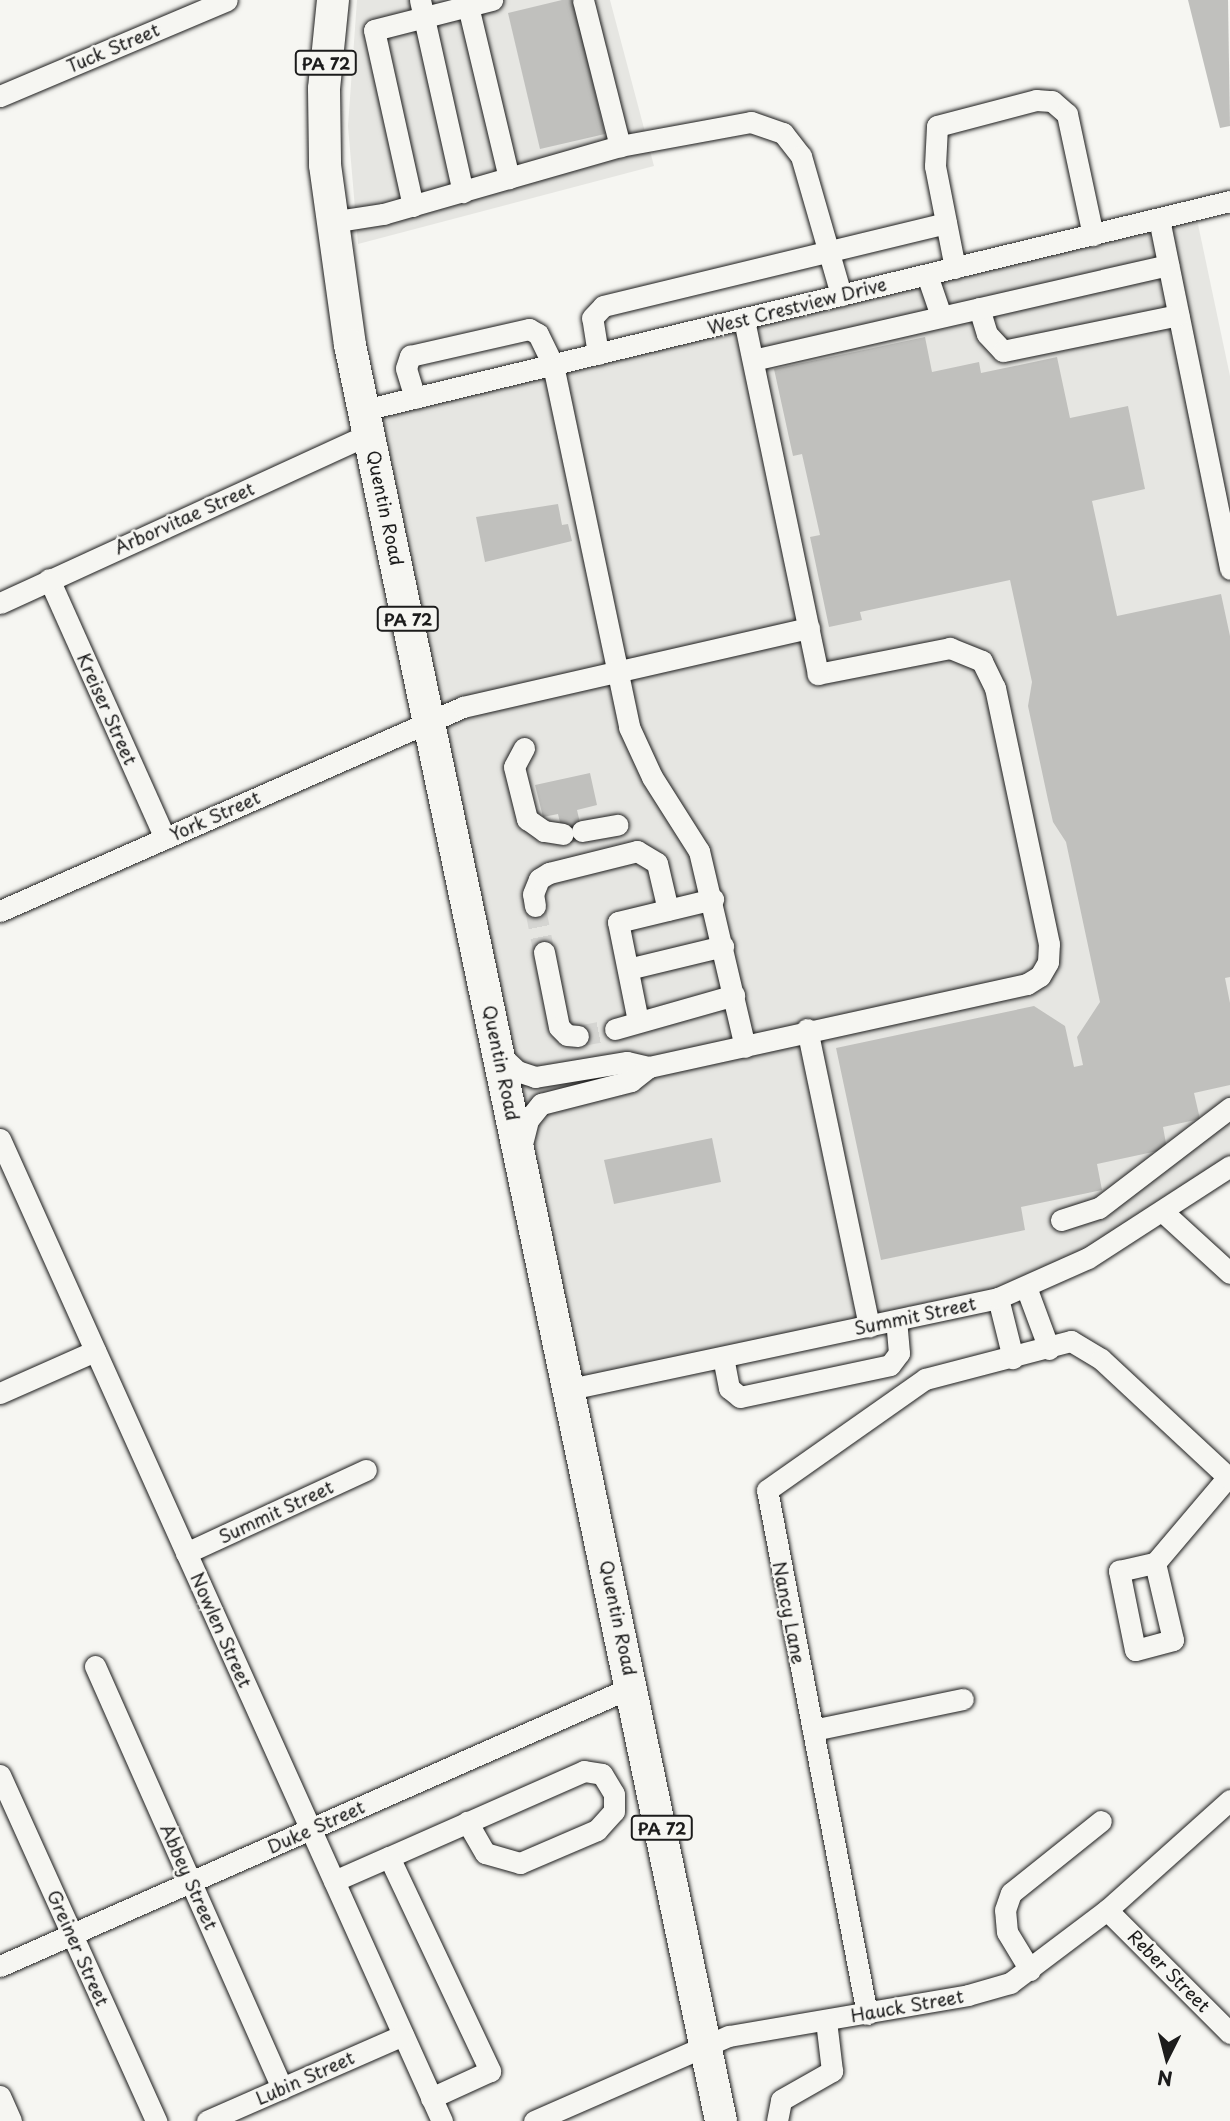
<!DOCTYPE html>
<html>
<head>
<meta charset="utf-8">
<style>
	body { margin:0 }
	#map { position:relative; width:1230px; height:2121px; overflow:hidden; background:#f6f6f2; font-family:"Playpen Sans",sans-serif }
	div>[style] { position:absolute }
	.built>* { inset:0; background:#e6e6e2 }
	.building>* { inset:0; background:#c0c0bd }
	.minor-tunnel>* { height:21px; margin-top:-10.5px; transform-origin:0; background:repeating-linear-gradient(90deg,#d5d5d2 0 21px,transparent 0 31px) }
	.roads { filter:drop-shadow(0 0 2px #1c1c1c) drop-shadow(0 0 2px #1c1c1c) }
	.minor>* { height:21px; margin:-10.5px; padding:0 10.5px; transform-origin:10.5px; border-radius:10.5px; background:#f6f6f2 }
	.highway>* { height:32px; margin:-16px; padding:0 16px; transform-origin:16px; border-radius:16px; background:#f6f6f2 }
	span { translate:-50% -50%; white-space:nowrap; text-align:center; line-height:1.15; -webkit-text-stroke:5px #f6f6f2; paint-order:stroke }
	.shield-label span { padding:2px 5px; background:#f6f6f2; border:2px solid; border-radius:5px; -webkit-text-stroke-width:0 }
	.shield-label { font-size:16px; color:#1c1c1c; font-weight:700 }
	.street-label { font-size:18px; color:#1c1c1c }
	.north { position:absolute; left:1132px; top:2023px; width:70px; height:70px; -webkit-text-stroke:5px #f6f6f2; paint-order:stroke; rotate:186deg; font-size:19px; font-weight:700; line-height:28px; text-align:center; color:#1c1c1c }
	.north::after { content:''; display:block; margin:auto; width:24px; height:32px; background:#1c1c1c; clip-path:polygon(50% 0,100% 100%,50% 72%,0 100%) }
</style>
</head>
<body>
<div id="map">
	<div class="built">
		<i style="clip-path:polygon(357px 0,610px 0,654px 166px,358px 244px,348px 126px)"></i>
		<i style="clip-path:polygon(1195px 210px,1230px 376px,1230px 1166px,1063px 1272px,570px 1389px,364px 410px)"></i>
	</div>
	<div class="building">
		<i style="clip-path:polygon(562px 0,573px 0,605px 134px,540px 149px,508px 13px)"></i>
		<i style="clip-path:polygon(1188px 0,1228px 0,1230px 126px,1220px 128px)"></i>
		<i style="clip-path:polygon(925px 337px,932px 372px,979px 362px,981px 373px,1057px 357px,1070px 418px,1128px 406px,1145px 489px,1092px 501px,1117px 616px,1221px 594px,1230px 636px,1230px 977px,1225px 978px,1230px 1003px,1230px 1085px,1194px 1093px,1200px 1119px,1163px 1127px,1167px 1149px,1097px 1164px,1102px 1190px,1021px 1207px,1025px 1230px,881px 1260px,836px 1048px,1034px 1006px,1065px 1026px,1074px 1067px,1083px 1065px,1077px 1037px,1100px 1002px,1066px 842px,1053px 822px,1048px 800px,1028px 706px,1032px 682px,1010px 580px,860px 612px,862px 620px,829px 627px,810px 537px,820px 535px,802px 454px,793px 456px,774px 369px)"></i>
		<i style="clip-path:polygon(558px 504px,562px 525px,568px 524px,572px 541px,485px 562px,476px 517px)"></i>
		<i style="clip-path:polygon(590px 773px,597px 805px,577px 810px,584px 840px,565px 844px,558px 814px,543px 817px,535px 785px)"></i>
		<i style="clip-path:polygon(712px 1138px,721px 1182px,614px 1204px,604px 1160px)"></i>
	</div>
	<div class="minor-tunnel">
		<i style="left:535px;top:906px;width:47px;rotate:78.9deg"></i>
		<i style="left:578px;top:1036px;width:38px;rotate:-11deg"></i>
	</div>
	<div class="roads">
		<div class="minor">
			<i style="left:420px;top:0;width:197px;rotate:77.4deg"></i>
			<i style="left:583px;top:0;width:151px;rotate:75.8deg"></i>
			<i style="left:468px;top:6px;width:177px;rotate:76.6deg"></i>
			<i style="left:0;top:96px;width:246px;rotate:-22.9deg"></i>
			<i style="left:413px;top:206px;width:180px;rotate:-102.5deg"></i>
			<i style="left:374px;top:30px;width:122px;rotate:-14.3deg"></i>
			<i style="left:1159px;top:219px;width:357px;rotate:78.5deg"></i>
			<i style="left:331px;top:222px;width:53px;rotate:-8.7deg"></i>
			<i style="left:383px;top:214px;width:247px;rotate:-16deg"></i>
			<i style="left:620px;top:146px;width:133px;rotate:-10.4deg"></i>
			<i style="left:751px;top:122px;width:34px;rotate:19deg"></i>
			<i style="left:783px;top:133px;width:29px;rotate:52deg"></i>
			<i style="left:801px;top:156px;width:145px;rotate:73.9deg"></i>
			<i style="left:955px;top:268px;width:104px;rotate:-101.1deg"></i>
			<i style="left:935px;top:166px;width:40px;rotate:-87.1deg"></i>
			<i style="left:937px;top:126px;width:102px;rotate:-14.7deg"></i>
			<i style="left:1036px;top:100px;width:16px;rotate:4deg"></i>
			<i style="left:1052px;top:101px;width:20px;rotate:41deg"></i>
			<i style="left:1067px;top:114px;width:124px;rotate:77.9deg"></i>
			<i style="left:927px;top:275px;width:43px;rotate:71.1deg"></i>
			<i style="left:979px;top:308px;width:27px;rotate:73deg"></i>
			<i style="left:987px;top:334px;width:23px;rotate:47deg"></i>
			<i style="left:1003px;top:351px;width:179px;rotate:-11.6deg"></i>
			<i style="left:598px;top:354px;width:36px;rotate:-99deg"></i>
			<i style="left:592px;top:318px;width:16px;rotate:-47deg"></i>
			<i style="left:603px;top:306px;width:353px;rotate:-13.6deg"></i>
			<i style="left:753px;top:360px;width:426px;rotate:-12.9deg"></i>
			<i style="left:415px;top:398px;width:31px;rotate:-107deg"></i>
			<i style="left:406px;top:368px;width:13px;rotate:-72deg"></i>
			<i style="left:410px;top:356px;width:122px;rotate:-12.8deg"></i>
			<i style="left:529px;top:329px;width:10px;rotate:29deg"></i>
			<i style="left:538px;top:334px;width:34px;rotate:64deg"></i>
			<i style="left:553px;top:365px;width:370px;rotate:78.1deg"></i>
			<i style="left:629px;top:727px;width:55px;rotate:65.3deg"></i>
			<i style="left:652px;top:777px;width:88px;rotate:57.6deg"></i>
			<i style="left:699px;top:851px;width:201px;rotate:76.8deg"></i>
			<i style="left:364px;top:410px;width:891px;rotate:-13.57deg"></i>
			<i style="left:49px;top:579px;width:284px;rotate:65.9deg"></i>
			<i style="left:0;top:603px;width:406px;rotate:-24.6deg"></i>
			<i style="left:524px;top:748px;width:21px;rotate:118deg"></i>
			<i style="left:514px;top:767px;width:54px;rotate:76deg"></i>
			<i style="left:527px;top:819px;width:21px;rotate:35deg"></i>
			<i style="left:544px;top:831px;width:19px;rotate:9deg"></i>
			<i style="left:582px;top:831px;width:36px;rotate:-10deg"></i>
			<i style="left:535px;top:906px;width:12px;rotate:-99deg"></i>
			<i style="left:533px;top:894px;width:16px;rotate:-68deg"></i>
			<i style="left:539px;top:879px;width:12px;rotate:-31deg"></i>
			<i style="left:549px;top:873px;width:91px;rotate:-14deg"></i>
			<i style="left:637px;top:851px;width:23px;rotate:31deg"></i>
			<i style="left:657px;top:863px;width:48px;rotate:76.8deg"></i>
			<i style="left:0;top:911px;width:506px;rotate:-23.78deg"></i>
			<i style="left:463px;top:707px;width:355px;rotate:-12.9deg"></i>
			<i style="left:544px;top:952px;width:76px;rotate:78.7deg"></i>
			<i style="left:559px;top:1027px;width:11px;rotate:45deg"></i>
			<i style="left:567px;top:1035px;width:11px;rotate:5deg"></i>
			<i style="left:628px;top:969px;width:98px;rotate:-13.6deg"></i>
			<i style="left:638px;top:1021px;width:101px;rotate:-101.4deg"></i>
			<i style="left:618px;top:922px;width:98px;rotate:-13.6deg"></i>
			<i style="left:615px;top:1029px;width:124px;rotate:-15.9deg"></i>
			<i style="left:807px;top:1029px;width:304px;rotate:78.2deg"></i>
			<i style="left:500px;top:1055px;width:23px;rotate:43deg"></i>
			<i style="left:517px;top:1071px;width:19px;rotate:18deg"></i>
			<i style="left:535px;top:1077px;width:93px;rotate:-9.3deg"></i>
			<i style="left:627px;top:1062px;width:23px;rotate:13deg"></i>
			<i style="left:649px;top:1067px;width:387px;rotate:-12.4deg"></i>
			<i style="left:1027px;top:984px;width:15px;rotate:-32deg"></i>
			<i style="left:1040px;top:976px;width:16px;rotate:-60deg"></i>
			<i style="left:1048px;top:962px;width:18px;rotate:-87deg"></i>
			<i style="left:1049px;top:944px;width:262px;rotate:-101.9deg"></i>
			<i style="left:995px;top:688px;width:30px;rotate:-116deg"></i>
			<i style="left:982px;top:661px;width:35px;rotate:-158deg"></i>
			<i style="left:950px;top:648px;width:135px;rotate:168.9deg"></i>
			<i style="left:818px;top:674px;width:363px;rotate:-101.8deg"></i>
			<i style="left:0;top:1139px;width:1077px;rotate:65.77deg"></i>
			<i style="left:521px;top:1148px;width:29px;rotate:-76deg"></i>
			<i style="left:528px;top:1120px;width:21px;rotate:-51deg"></i>
			<i style="left:541px;top:1104px;width:93px;rotate:-14.3deg"></i>
			<i style="left:631px;top:1081px;width:23px;rotate:-38deg"></i>
			<i style="left:1162px;top:1211px;width:92px;rotate:42.4deg"></i>
			<i style="left:1061px;top:1220px;width:40px;rotate:-18deg"></i>
			<i style="left:1099px;top:1208px;width:165px;rotate:-37.4deg"></i>
			<i style="left:1026px;top:1287px;width:66px;rotate:69.6deg"></i>
			<i style="left:998px;top:1298px;width:62px;rotate:76deg"></i>
			<i style="left:723px;top:1357px;width:32px;rotate:79deg"></i>
			<i style="left:729px;top:1388px;width:14px;rotate:39deg"></i>
			<i style="left:740px;top:1397px;width:153px;rotate:-12deg"></i>
			<i style="left:890px;top:1365px;width:15px;rotate:-53deg"></i>
			<i style="left:899px;top:1353px;width:32px;rotate:-95deg"></i>
			<i style="left:570px;top:1389px;width:438px;rotate:-12deg"></i>
			<i style="left:998px;top:1298px;width:98px;rotate:-24deg"></i>
			<i style="left:1088px;top:1258px;width:169px;rotate:-32.9deg"></i>
			<i style="left:0;top:1393px;width:104px;rotate:-23.9deg"></i>
			<i style="left:186px;top:1553px;width:198px;rotate:-24.8deg"></i>
			<i style="left:1155px;top:1563px;width:79px;rotate:76.8deg"></i>
			<i style="left:1173px;top:1640px;width:39px;rotate:165deg"></i>
			<i style="left:1135px;top:1650px;width:81px;rotate:-101.4deg"></i>
			<i style="left:1119px;top:1571px;width:37px;rotate:-13deg"></i>
			<i style="left:1155px;top:1563px;width:113px;rotate:-49.7deg"></i>
			<i style="left:95px;top:1666px;width:462px;rotate:66.1deg"></i>
			<i style="left:813px;top:1730px;width:153px;rotate:-11.7deg"></i>
			<i style="left:0;top:1775px;width:380px;rotate:65.7deg"></i>
			<i style="left:389px;top:1857px;width:213px;rotate:-23.8deg"></i>
			<i style="left:584px;top:1771px;width:18px;rotate:9deg"></i>
			<i style="left:602px;top:1774px;width:23px;rotate:59deg"></i>
			<i style="left:614px;top:1794px;width:17px;rotate:90deg"></i>
			<i style="left:614px;top:1811px;width:25px;rotate:132deg"></i>
			<i style="left:597px;top:1830px;width:84px;rotate:156.8deg"></i>
			<i style="left:520px;top:1863px;width:36px;rotate:-164deg"></i>
			<i style="left:485px;top:1853px;width:36px;rotate:-120deg"></i>
			<i style="left:334px;top:1881px;width:60px;rotate:-23.6deg"></i>
			<i style="left:389px;top:1857px;width:237px;rotate:64.7deg"></i>
			<i style="left:490px;top:2071px;width:65px;rotate:155.4deg"></i>
			<i style="left:1107px;top:1910px;width:174px;rotate:45deg"></i>
			<i style="left:0;top:1966px;width:691px;rotate:-23.82deg"></i>
			<i style="left:1030px;top:1970px;width:44px;rotate:-121.2deg"></i>
			<i style="left:1007px;top:1932px;width:22px;rotate:-95deg"></i>
			<i style="left:1005px;top:1910px;width:18px;rotate:-71deg"></i>
			<i style="left:1011px;top:1893px;width:115px;rotate:-38.7deg"></i>
			<i style="left:867px;top:2014px;width:533px;rotate:-100.8deg"></i>
			<i style="left:767px;top:1490px;width:193px;rotate:-35.1deg"></i>
			<i style="left:925px;top:1379px;width:151px;rotate:-14.6deg"></i>
			<i style="left:1071px;top:1341px;width:35px;rotate:31deg"></i>
			<i style="left:1101px;top:1359px;width:176px;rotate:42.9deg"></i>
			<i style="left:0;top:2096px;width:27px;rotate:66deg"></i>
			<i style="left:207px;top:2121px;width:214px;rotate:-23.7deg"></i>
			<i style="left:534px;top:2121px;width:213px;rotate:-23.6deg"></i>
			<i style="left:729px;top:2036px;width:242px;rotate:-9.7deg"></i>
			<i style="left:968px;top:1995px;width:44px;rotate:-15.9deg"></i>
			<i style="left:1010px;top:1983px;width:121px;rotate:-37deg"></i>
			<i style="left:1107px;top:1910px;width:165px;rotate:-41.8deg"></i>
			<i style="left:777px;top:2121px;width:21px;rotate:-79deg"></i>
			<i style="left:781px;top:2100px;width:59px;rotate:-29.6deg"></i>
			<i style="left:832px;top:2071px;width:50px;rotate:-96.8deg"></i>
		</div>
		<div class="highway">
			<i style="left:333px;top:0;width:89px;rotate:95.8deg"></i>
			<i style="left:324px;top:89px;width:76px;rotate:89.2deg"></i>
			<i style="left:325px;top:165px;width:182px;rotate:82.1deg"></i>
			<i style="left:350px;top:345px;width:1814px;rotate:78.2deg"></i>
		</div>
	</div>
	<div class="shield-label">
		<span style="left:326px;top:63px">PA 72</span>
		<span style="left:408px;top:619px">PA 72</span>
		<span style="left:662px;top:1828px">PA 72</span>
	</div>
	<div class="street-label">
		<span style="left:113px;top:48px;rotate:-23deg">Tuck Street</span>
		<span style="left:797px;top:306px;rotate:-14deg">West Crestview Drive</span>
		<span style="left:385px;top:508px;rotate:78deg">Quentin Road</span>
		<span style="left:184px;top:518px;rotate:-24deg">Arborvitae Street</span>
		<span style="left:107px;top:709px;rotate:66deg">Kreiser Street</span>
		<span style="left:215px;top:816px;rotate:-24deg">York Street</span>
		<span style="left:501px;top:1063px;rotate:78deg">Quentin Road</span>
		<span style="left:915px;top:1316px;rotate:-12deg">Summit Street</span>
		<span style="left:276px;top:1512px;rotate:-25deg">Summit Street</span>
		<span style="left:789px;top:1613px;rotate:79deg">Nancy Lane</span>
		<span style="left:618px;top:1618px;rotate:78deg">Quentin Road</span>
		<span style="left:221px;top:1630px;rotate:66deg">Nowlen Street</span>
		<span style="left:316px;top:1827px;rotate:-24deg">Duke Street</span>
		<span style="left:189px;top:1877px;rotate:66deg">Abbey Street</span>
		<span style="left:78px;top:1948px;rotate:66deg">Greiner Street</span>
		<span style="left:1169px;top:1971px;rotate:45deg">Reber Street</span>
		<span style="left:907px;top:2006px;rotate:-10deg">Hauck Street</span>
		<span style="left:305px;top:2078px;rotate:-24deg">Lubin Street</span>
	</div>
	<div class="north">N</div>
</div>
</body>
</html>
